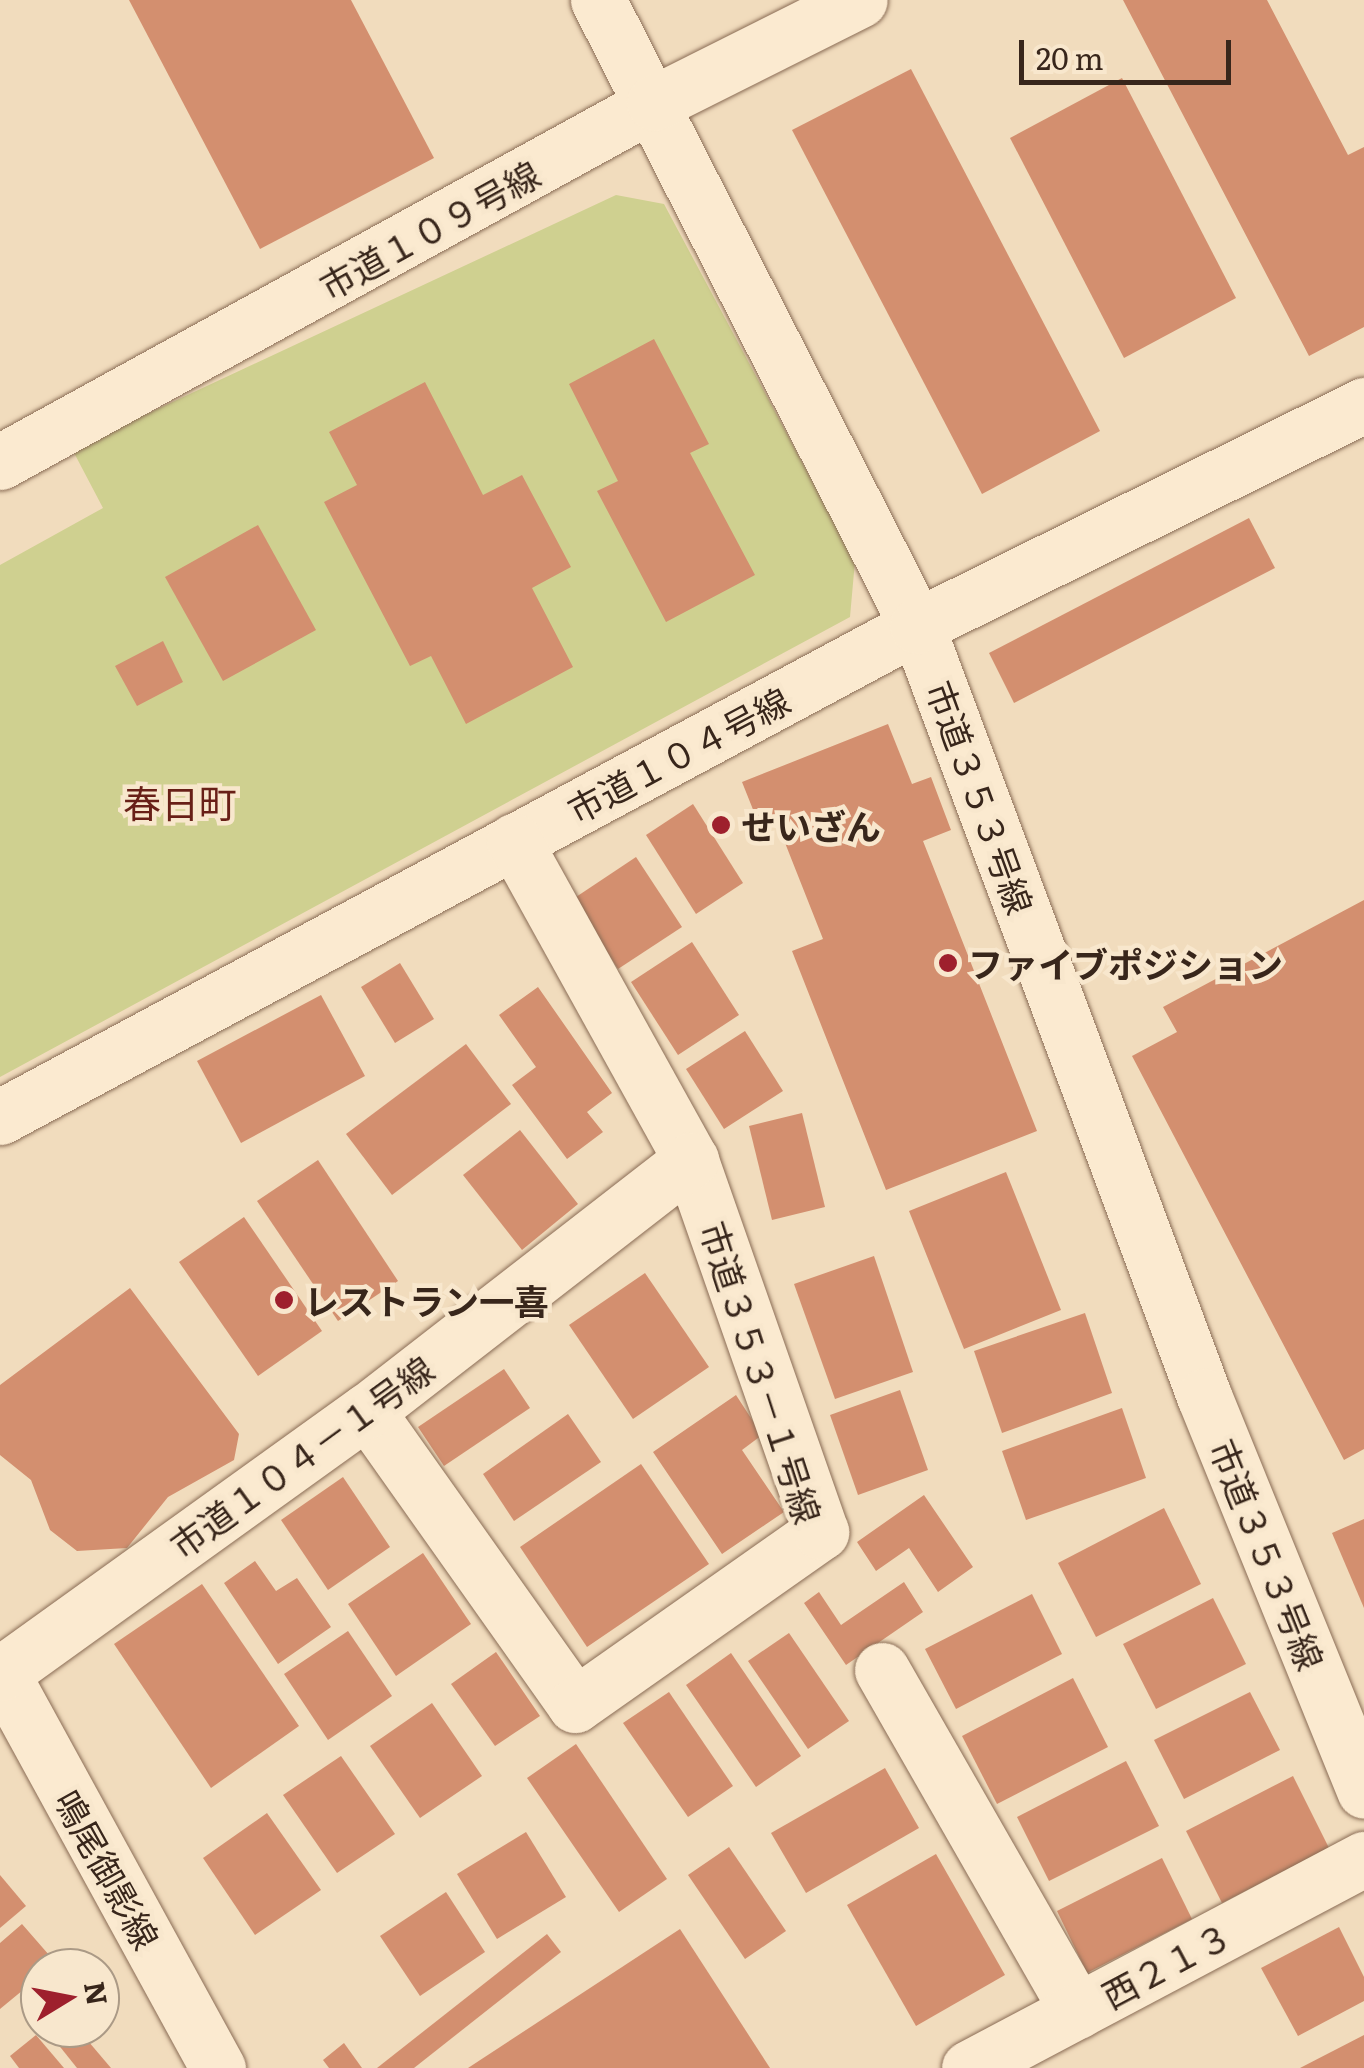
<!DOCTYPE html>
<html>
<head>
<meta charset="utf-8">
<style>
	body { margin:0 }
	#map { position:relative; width:1364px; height:2068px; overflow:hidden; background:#f1dcbd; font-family:Literata,"Noto Sans JP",serif }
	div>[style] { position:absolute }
	.green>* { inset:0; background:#cfd090 }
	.building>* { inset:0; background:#d38f6f }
	.roads { filter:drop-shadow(0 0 2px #8a6c55) drop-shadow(0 0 2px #8a6c55) }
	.minor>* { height:55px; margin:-27.5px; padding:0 27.5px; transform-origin:27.5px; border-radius:27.5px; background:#fbead0 }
	.dots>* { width:28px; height:28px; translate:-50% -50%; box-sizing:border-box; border:5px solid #f8e7cd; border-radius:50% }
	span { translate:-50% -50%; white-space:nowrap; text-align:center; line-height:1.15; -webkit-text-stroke:9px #f8e7cd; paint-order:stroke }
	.street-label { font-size:35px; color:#38261b }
	.poi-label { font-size:35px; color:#38261b; font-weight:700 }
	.left { translate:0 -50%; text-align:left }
	.neighbourhood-label { font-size:38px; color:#681f17 }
	.north { position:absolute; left:20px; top:1948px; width:100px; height:100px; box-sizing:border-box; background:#f8e7cd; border:2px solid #ab9a86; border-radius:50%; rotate:80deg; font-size:28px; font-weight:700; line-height:40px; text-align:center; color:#38261b }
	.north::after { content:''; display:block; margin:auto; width:35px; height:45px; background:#9e202d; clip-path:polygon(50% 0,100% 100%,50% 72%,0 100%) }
	.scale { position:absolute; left:1019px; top:40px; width:212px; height:45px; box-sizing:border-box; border:5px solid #38261b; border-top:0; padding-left:12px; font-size:30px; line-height:35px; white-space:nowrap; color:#38261b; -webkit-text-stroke:8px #f8e7cd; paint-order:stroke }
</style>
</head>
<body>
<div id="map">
	<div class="green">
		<i style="clip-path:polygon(616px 195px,664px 204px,855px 561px,850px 617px,0 1077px,0 565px,103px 508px,72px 449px)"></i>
	</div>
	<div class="building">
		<i style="clip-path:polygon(129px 0,351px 0,434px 158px,260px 249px)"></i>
		<i style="clip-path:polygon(1123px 0,1267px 0,1348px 155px,1364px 147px,1364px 327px,1309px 356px)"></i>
		<i style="clip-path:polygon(911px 69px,1100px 431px,982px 494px,792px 130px)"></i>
		<i style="clip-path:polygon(1122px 78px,1236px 298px,1124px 358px,1010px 138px)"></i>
		<i style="clip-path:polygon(654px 339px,709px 444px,690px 453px,755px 575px,666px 622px,597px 491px,618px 481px,569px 384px)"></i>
		<i style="clip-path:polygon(425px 382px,483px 495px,522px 475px,571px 567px,532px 588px,573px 667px,466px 724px,431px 656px,410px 666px,324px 502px,357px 485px,329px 432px)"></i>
		<i style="clip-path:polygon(1249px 518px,1275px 568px,1014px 703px,989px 653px)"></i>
		<i style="clip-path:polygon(258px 525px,316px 630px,223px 681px,165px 577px)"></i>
		<i style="clip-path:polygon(163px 641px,183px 682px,137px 706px,115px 666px)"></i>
		<i style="clip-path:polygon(888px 724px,912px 784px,931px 777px,951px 830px,923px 841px,1037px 1131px,886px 1190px,792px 951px,823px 939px,774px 815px,758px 822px,742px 782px)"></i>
		<i style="clip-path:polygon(693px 804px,743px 883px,696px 914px,646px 835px)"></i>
		<i style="clip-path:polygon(636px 857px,682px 927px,618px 969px,573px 899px)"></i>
		<i style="clip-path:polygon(1364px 900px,1364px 1449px,1344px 1460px,1132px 1056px,1177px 1032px,1163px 1007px)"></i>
		<i style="clip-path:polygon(692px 942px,739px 1015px,678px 1055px,631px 982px)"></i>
		<i style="clip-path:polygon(400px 963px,434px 1019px,395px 1043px,361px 987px)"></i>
		<i style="clip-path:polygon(538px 987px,612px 1093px,587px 1112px,603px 1132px,567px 1159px,512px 1085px,536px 1067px,499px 1015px)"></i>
		<i style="clip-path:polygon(321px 995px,365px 1076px,241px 1143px,197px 1061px)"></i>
		<i style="clip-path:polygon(745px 1031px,783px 1091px,724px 1129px,686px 1069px)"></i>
		<i style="clip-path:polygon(466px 1044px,511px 1104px,392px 1195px,346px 1134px)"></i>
		<i style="clip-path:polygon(802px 1113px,825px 1207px,772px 1220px,749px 1126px)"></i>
		<i style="clip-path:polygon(520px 1130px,578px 1204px,522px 1250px,463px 1175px)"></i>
		<i style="clip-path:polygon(318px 1160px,398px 1281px,338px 1321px,257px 1201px)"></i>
		<i style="clip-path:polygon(1006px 1172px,1061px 1310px,964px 1349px,909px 1211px)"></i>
		<i style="clip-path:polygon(244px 1217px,322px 1331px,258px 1376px,179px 1262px)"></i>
		<i style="clip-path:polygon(874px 1256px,913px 1372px,835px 1399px,794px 1284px)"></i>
		<i style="clip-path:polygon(645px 1273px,709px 1367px,633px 1419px,569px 1325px)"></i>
		<i style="clip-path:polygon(130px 1288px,239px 1434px,234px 1460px,168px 1497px,127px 1548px,77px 1551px,50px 1530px,31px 1480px,0 1455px,0 1385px)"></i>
		<i style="clip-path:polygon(1085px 1313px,1112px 1393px,1002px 1433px,974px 1351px)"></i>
		<i style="clip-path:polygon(504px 1369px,530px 1408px,444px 1466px,418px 1427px)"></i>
		<i style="clip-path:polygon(900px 1390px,928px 1470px,858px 1495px,830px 1415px)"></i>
		<i style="clip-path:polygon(736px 1395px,762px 1435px,742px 1450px,784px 1512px,722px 1554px,653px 1452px)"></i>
		<i style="clip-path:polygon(1122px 1408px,1146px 1478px,1026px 1520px,1002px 1451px)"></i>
		<i style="clip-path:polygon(568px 1414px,601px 1462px,514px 1521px,483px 1474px)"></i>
		<i style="clip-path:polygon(641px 1464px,709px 1564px,587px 1647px,520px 1547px)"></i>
		<i style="clip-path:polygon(343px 1477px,390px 1547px,328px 1590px,281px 1520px)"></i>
		<i style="clip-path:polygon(924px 1495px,973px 1567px,938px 1592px,909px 1548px,876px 1571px,857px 1542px)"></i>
		<i style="clip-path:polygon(1164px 1508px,1201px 1584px,1096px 1637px,1058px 1563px)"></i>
		<i style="clip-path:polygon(1364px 1519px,1364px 1608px,1332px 1533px)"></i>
		<i style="clip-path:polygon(423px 1553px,471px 1624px,396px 1676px,348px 1604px)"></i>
		<i style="clip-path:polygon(255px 1561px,276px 1591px,297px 1578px,331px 1627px,278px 1664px,224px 1583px)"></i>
		<i style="clip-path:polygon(904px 1582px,923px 1612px,846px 1665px,804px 1603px,819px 1592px,841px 1625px)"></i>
		<i style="clip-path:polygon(202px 1584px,299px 1726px,211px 1788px,114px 1644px)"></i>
		<i style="clip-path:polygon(1032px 1594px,1062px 1654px,956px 1709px,925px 1649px)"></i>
		<i style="clip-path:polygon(1213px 1598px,1246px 1664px,1156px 1709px,1123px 1644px)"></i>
		<i style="clip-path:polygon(348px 1631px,392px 1696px,328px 1740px,284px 1674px)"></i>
		<i style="clip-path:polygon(789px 1633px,849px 1721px,808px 1749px,748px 1661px)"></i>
		<i style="clip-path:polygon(496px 1652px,540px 1716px,495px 1746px,451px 1684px)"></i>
		<i style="clip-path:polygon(731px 1653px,801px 1756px,756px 1787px,686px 1685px)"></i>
		<i style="clip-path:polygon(1073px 1678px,1108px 1747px,997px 1804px,962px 1736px)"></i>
		<i style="clip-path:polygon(669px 1692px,733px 1786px,688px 1817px,623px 1723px)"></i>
		<i style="clip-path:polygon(1250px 1692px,1280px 1750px,1184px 1799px,1154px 1740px)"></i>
		<i style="clip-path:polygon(432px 1703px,482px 1776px,420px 1818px,370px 1746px)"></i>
		<i style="clip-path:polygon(576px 1744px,667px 1879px,619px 1912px,527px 1778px)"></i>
		<i style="clip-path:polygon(341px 1756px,395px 1834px,337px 1873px,283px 1795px)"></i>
		<i style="clip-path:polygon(1126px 1761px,1159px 1826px,1049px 1881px,1017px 1817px)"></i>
		<i style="clip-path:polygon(885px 1768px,919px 1828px,806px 1893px,771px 1833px)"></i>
		<i style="clip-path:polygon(1293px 1776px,1329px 1848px,1222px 1903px,1186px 1831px)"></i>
		<i style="clip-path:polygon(267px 1813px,321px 1890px,255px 1935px,203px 1858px)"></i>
		<i style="clip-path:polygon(526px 1832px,566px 1897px,497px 1939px,457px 1874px)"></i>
		<i style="clip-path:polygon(729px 1847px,786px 1931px,745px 1959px,688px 1875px)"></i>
		<i style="clip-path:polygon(936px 1854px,1005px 1975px,916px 2026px,847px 1905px)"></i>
		<i style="clip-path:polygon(1162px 1858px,1192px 1919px,1087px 1973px,1057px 1911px)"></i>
		<i style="clip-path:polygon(0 1875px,26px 1906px,0 1928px)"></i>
		<i style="clip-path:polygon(446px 1892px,485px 1952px,420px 1996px,380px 1936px)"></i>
		<i style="clip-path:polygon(22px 1924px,56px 1963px,40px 1968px,40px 1976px,0 2009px,0 1943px)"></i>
		<i style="clip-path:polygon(1339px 1927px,1364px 1977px,1364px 2001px,1298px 2036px,1261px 1968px)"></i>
		<i style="clip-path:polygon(680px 1929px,770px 2068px,468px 2068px)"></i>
		<i style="clip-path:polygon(547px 1934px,561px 1952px,414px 2068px,377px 2068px)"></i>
		<i style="clip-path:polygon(45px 2028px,77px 2028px,111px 2068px,77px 2068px)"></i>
		<i style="clip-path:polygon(36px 2035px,64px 2068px,19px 2068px,10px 2056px)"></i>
		<i style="clip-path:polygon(1364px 2035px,1364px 2068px,1300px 2068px)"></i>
		<i style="clip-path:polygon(344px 2043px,362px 2068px,329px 2068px,323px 2060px)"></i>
	</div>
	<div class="roads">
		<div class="minor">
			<i style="left:598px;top:0;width:703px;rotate:63deg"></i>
			<i style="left:917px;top:626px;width:822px;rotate:69.56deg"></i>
			<i style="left:1204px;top:1396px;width:426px;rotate:67.9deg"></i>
			<i style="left:0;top:462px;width:746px;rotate:-28.76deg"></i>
			<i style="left:654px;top:103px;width:230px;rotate:-26.6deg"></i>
			<i style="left:0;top:1117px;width:1040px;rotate:-28.17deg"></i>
			<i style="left:917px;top:626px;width:499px;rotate:-26.3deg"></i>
			<i style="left:367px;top:1411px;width:360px;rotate:54.7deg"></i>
			<i style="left:575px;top:1705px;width:301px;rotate:-35.1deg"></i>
			<i style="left:821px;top:1532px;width:394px;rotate:-109.3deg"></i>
			<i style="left:691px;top:1160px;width:365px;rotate:-119deg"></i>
			<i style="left:0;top:1670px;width:454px;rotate:61.3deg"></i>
			<i style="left:882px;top:1670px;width:393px;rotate:60.2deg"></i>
			<i style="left:2px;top:1673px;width:449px;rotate:-35.7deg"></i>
			<i style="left:367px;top:1411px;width:410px;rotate:-37.8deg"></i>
			<i style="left:969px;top:2068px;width:447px;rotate:-27.9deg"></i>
		</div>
	</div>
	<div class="dots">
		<i style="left:721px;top:825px;background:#9e202d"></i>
		<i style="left:948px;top:963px;background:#9e202d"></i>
		<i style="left:284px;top:1300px;background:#9e202d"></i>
	</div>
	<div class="street-label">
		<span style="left:429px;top:229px;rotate:-29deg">市道１０９号線</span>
		<span style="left:678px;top:754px;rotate:-28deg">市道１０４号線</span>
		<span style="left:981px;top:797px;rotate:70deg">市道３５３号線</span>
		<span style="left:762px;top:1372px;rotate:72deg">市道３５３－１号線</span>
		<span style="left:301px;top:1456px;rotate:-36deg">市道１０４－１号線</span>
		<span style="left:1268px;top:1554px;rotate:68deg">市道３５３号線</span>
		<span style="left:108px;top:1869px;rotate:61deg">鳴尾御影線</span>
		<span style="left:1166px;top:1964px;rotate:-28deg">西２１３</span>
	</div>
	<div class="poi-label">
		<span class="left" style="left:741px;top:825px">せいざん</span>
		<span class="left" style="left:968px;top:963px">ファイブポジション</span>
		<span class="left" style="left:304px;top:1300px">レストラン一喜</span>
	</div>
	<div class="neighbourhood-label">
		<span style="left:180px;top:802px">春日町</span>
	</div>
	<div class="north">N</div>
	<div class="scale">20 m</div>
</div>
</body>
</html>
